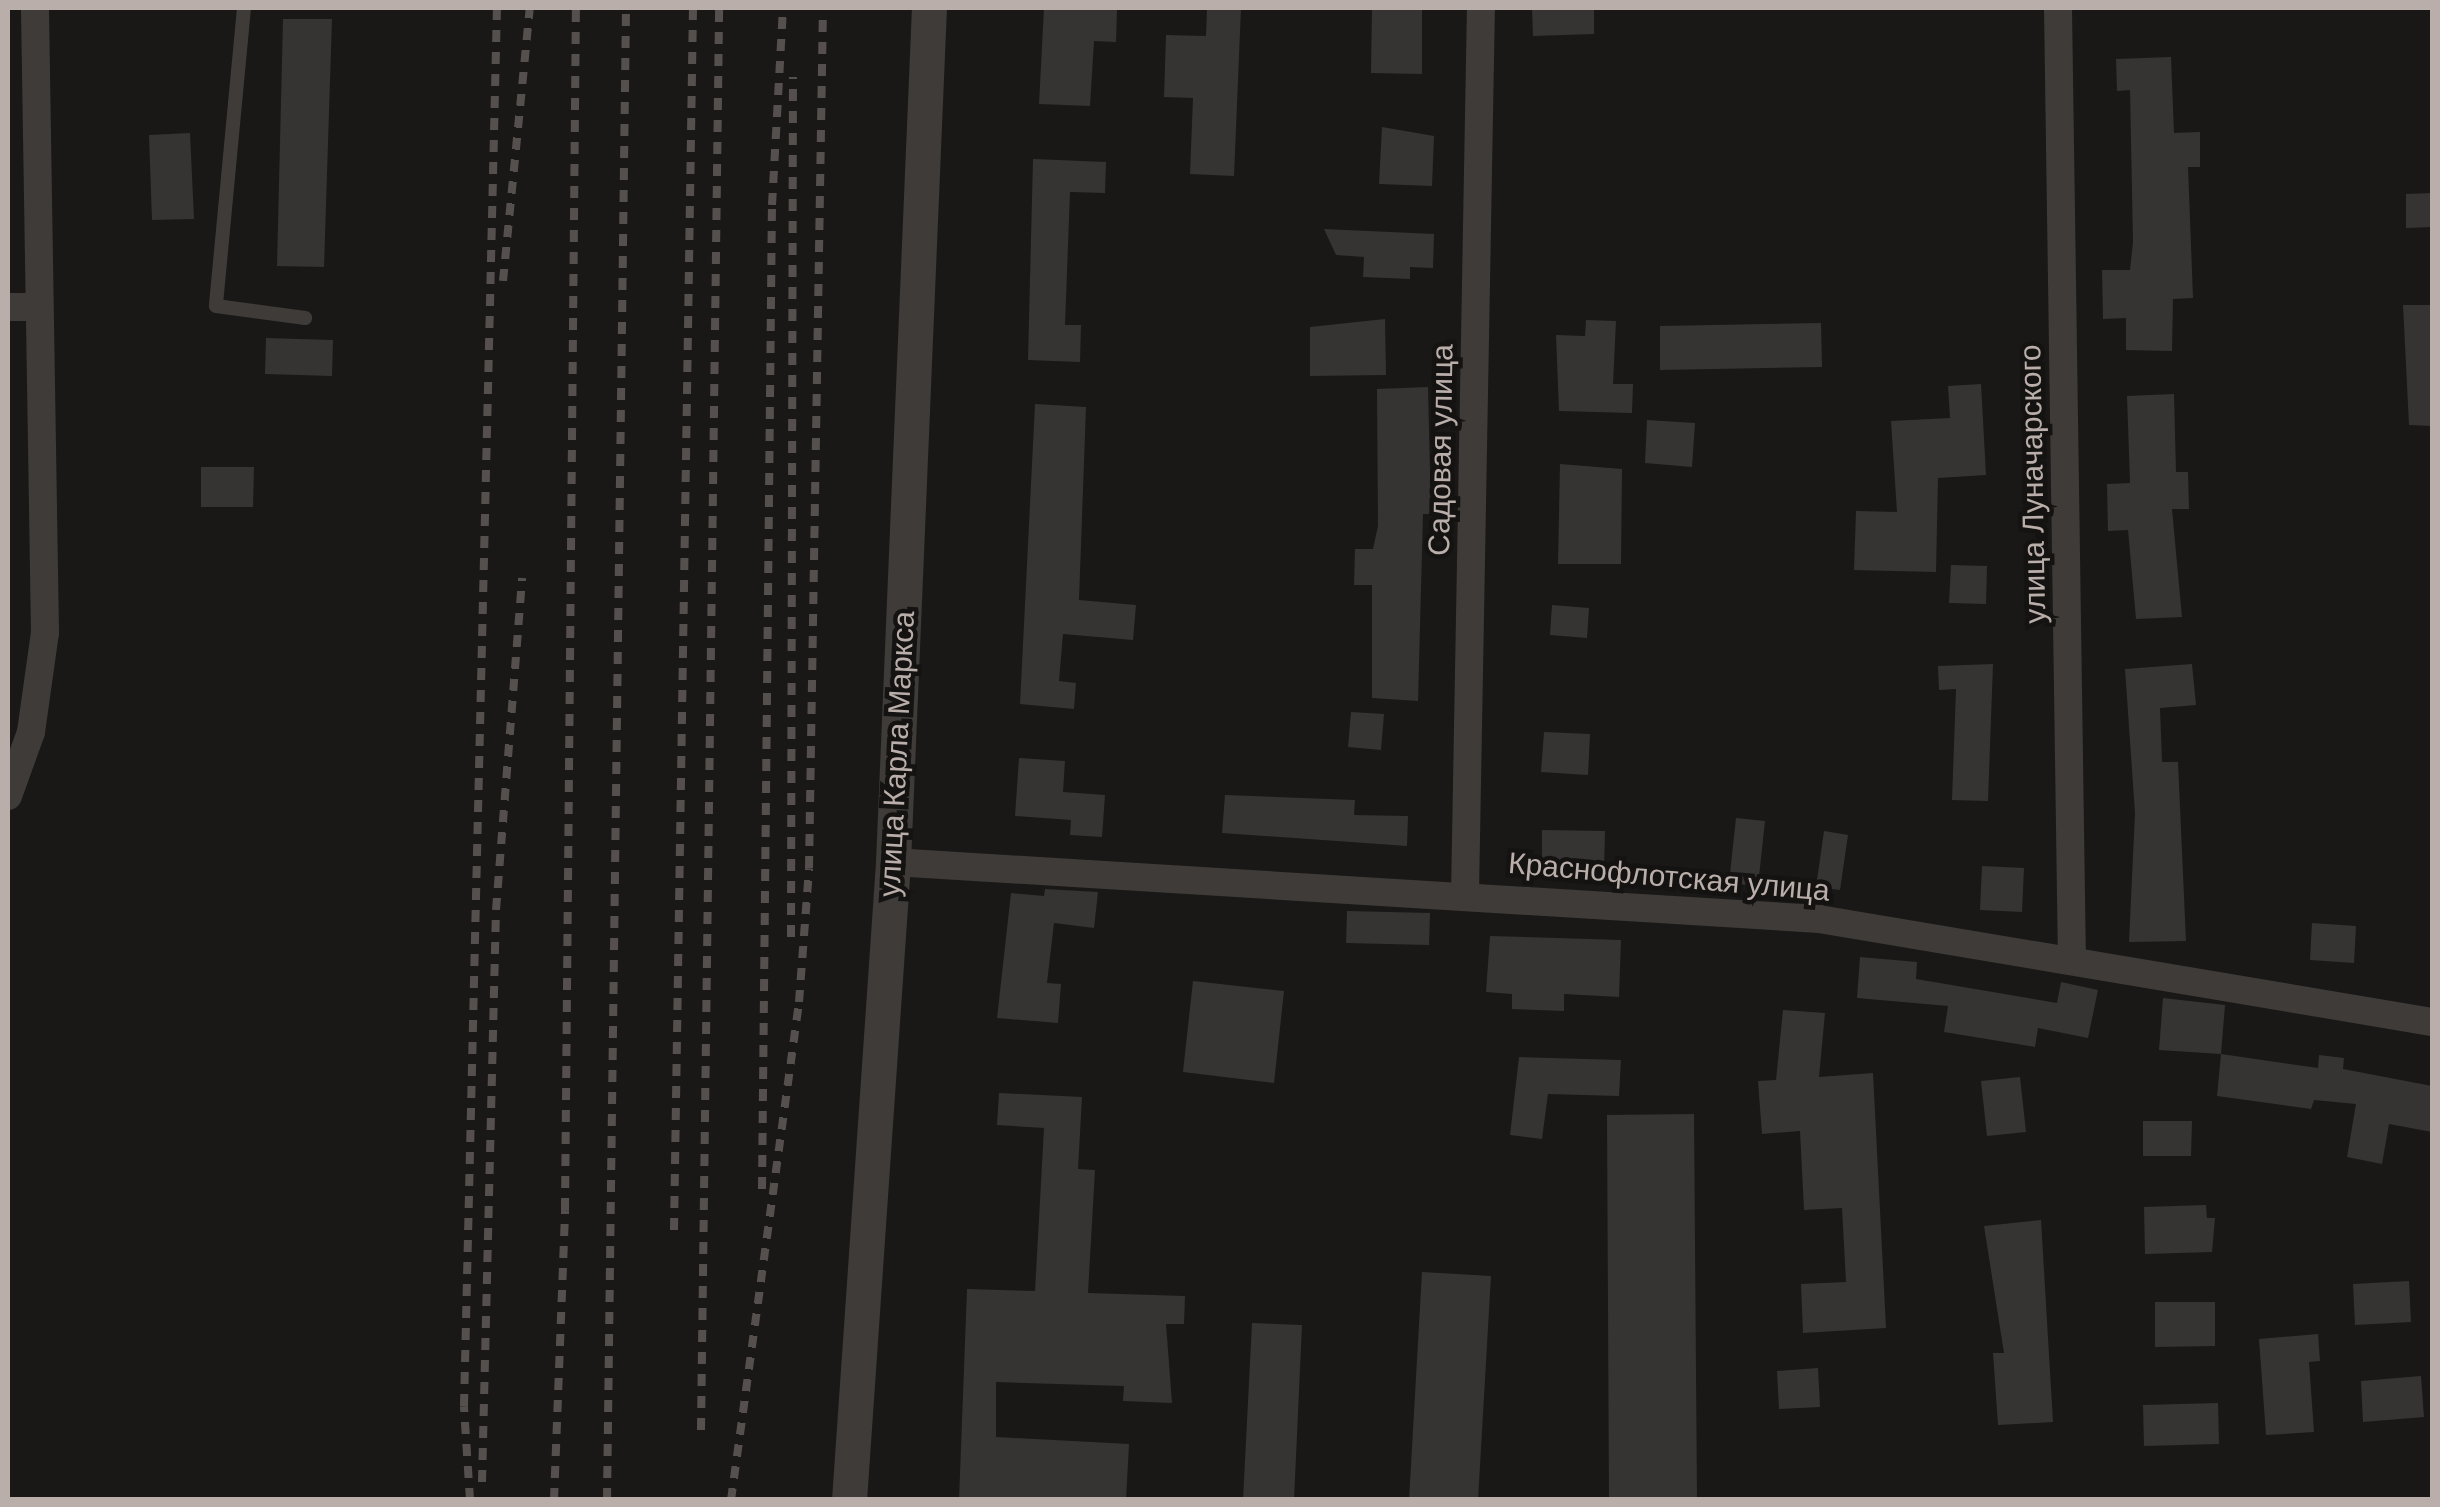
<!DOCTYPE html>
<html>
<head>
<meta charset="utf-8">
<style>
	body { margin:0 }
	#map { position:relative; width:2440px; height:1507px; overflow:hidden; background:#191817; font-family:"DM Sans",sans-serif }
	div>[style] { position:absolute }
	.building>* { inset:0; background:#353432 }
	.service>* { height:14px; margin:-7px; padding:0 7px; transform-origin:7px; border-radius:7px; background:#3e3b38 }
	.minor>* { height:28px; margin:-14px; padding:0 14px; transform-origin:14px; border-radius:14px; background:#3e3b38 }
	.tertiary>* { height:35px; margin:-17.5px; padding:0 17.5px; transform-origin:17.5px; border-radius:17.5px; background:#3e3b38 }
	.rail>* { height:8px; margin-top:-4px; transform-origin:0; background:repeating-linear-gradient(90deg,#55504d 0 12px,transparent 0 22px) }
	span { translate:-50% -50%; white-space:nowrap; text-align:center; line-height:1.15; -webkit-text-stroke:9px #141312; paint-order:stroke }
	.street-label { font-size:30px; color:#b9aea9 }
	.frame { position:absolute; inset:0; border:10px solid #b9aea9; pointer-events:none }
</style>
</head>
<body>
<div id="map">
	<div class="building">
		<i style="clip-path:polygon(1044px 8px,1117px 8px,1116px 42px,1094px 41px,1090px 106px,1039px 104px)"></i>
		<i style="clip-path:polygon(1207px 8px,1241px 8px,1234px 176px,1190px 174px,1193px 98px,1164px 97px,1166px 35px,1206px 36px)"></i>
		<i style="clip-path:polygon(1372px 8px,1422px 8px,1422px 74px,1371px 73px)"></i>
		<i style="clip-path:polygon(1532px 8px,1594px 8px,1594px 34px,1533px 36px)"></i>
		<i style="clip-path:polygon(283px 19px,332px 19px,324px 267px,277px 266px)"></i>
		<i style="clip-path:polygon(2171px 57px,2174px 133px,2200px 132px,2200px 167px,2188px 167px,2193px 298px,2173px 299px,2172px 351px,2126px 350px,2126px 318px,2103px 319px,2102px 270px,2130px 270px,2133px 242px,2130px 90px,2117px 91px,2116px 59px)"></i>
		<i style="clip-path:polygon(1382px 127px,1434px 136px,1432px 186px,1379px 184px)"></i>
		<i style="clip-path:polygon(190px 133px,194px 219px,152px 220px,149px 135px)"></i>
		<i style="clip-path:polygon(1033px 159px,1106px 162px,1105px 193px,1070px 192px,1065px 325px,1081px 325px,1080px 362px,1028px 360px)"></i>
		<i style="clip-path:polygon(2432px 193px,2432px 227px,2406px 228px,2406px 194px)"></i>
		<i style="clip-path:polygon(1324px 229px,1434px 234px,1433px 268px,1410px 267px,1410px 279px,1363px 277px,1364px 257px,1336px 255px)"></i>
		<i style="clip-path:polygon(2403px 305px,2432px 305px,2432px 426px,2409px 425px)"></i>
		<i style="clip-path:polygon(1385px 319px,1386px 375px,1310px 376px,1310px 327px)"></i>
		<i style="clip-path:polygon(1586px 320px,1616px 321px,1613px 384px,1633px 384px,1632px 413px,1559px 411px,1556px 335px,1585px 336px)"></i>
		<i style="clip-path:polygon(1821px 323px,1822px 367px,1660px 370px,1660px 326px)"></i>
		<i style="clip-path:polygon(266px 338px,333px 340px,332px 376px,265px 374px)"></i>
		<i style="clip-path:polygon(1981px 384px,1986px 475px,1938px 478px,1936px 572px,1854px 570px,1856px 511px,1897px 512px,1891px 421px,1950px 418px,1948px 386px)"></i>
		<i style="clip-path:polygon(1428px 387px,1431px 514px,1423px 514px,1418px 701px,1372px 698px,1372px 585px,1354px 585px,1355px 549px,1373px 549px,1378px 526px,1377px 389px)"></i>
		<i style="clip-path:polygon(2174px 394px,2176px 472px,2188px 472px,2189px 509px,2172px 509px,2182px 617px,2136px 619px,2128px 530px,2108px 531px,2107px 484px,2130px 483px,2127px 396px)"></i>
		<i style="clip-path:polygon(1035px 404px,1086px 407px,1079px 600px,1136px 605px,1133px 640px,1063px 634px,1059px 681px,1076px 683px,1074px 709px,1020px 704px)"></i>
		<i style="clip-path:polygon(1647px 420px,1695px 423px,1692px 467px,1645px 463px)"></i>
		<i style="clip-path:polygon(1560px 464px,1622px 469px,1621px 564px,1558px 564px)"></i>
		<i style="clip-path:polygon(201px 467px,254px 467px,253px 507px,201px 507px)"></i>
		<i style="clip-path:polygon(1951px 565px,1987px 566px,1986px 604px,1949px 603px)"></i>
		<i style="clip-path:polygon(1552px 605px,1589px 608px,1587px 638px,1550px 635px)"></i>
		<i style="clip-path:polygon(1993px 664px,1988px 801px,1952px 800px,1956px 689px,1939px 690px,1938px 666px)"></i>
		<i style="clip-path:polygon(2192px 664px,2196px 705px,2160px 708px,2162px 762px,2178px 762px,2186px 941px,2129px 942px,2135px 813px,2125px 669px)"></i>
		<i style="clip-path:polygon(1351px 712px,1384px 714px,1381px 750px,1348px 747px)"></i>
		<i style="clip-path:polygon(1544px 732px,1590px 734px,1588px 775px,1541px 772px)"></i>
		<i style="clip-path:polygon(1019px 758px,1065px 761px,1063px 792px,1105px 795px,1102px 837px,1070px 835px,1071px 820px,1015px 816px)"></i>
		<i style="clip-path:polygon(1225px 795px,1355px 800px,1354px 815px,1408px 816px,1407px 846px,1222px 833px)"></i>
		<i style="clip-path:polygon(1736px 818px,1765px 821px,1758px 886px,1729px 883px)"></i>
		<i style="clip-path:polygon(1542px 830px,1605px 831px,1604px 868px,1542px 866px)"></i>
		<i style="clip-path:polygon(1824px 831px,1848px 835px,1840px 890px,1816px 887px)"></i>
		<i style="clip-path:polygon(1982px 866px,2024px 868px,2022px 912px,1980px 910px)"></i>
		<i style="clip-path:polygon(1045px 889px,1098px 892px,1094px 928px,1054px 923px,1047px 983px,1061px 984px,1058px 1023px,997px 1018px,1011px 893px,1044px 896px)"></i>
		<i style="clip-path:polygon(1347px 911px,1430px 913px,1429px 945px,1346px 943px)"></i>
		<i style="clip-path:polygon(2312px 923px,2356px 926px,2354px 963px,2310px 960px)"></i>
		<i style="clip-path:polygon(1490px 936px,1621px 940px,1619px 997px,1564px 994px,1564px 1011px,1512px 1009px,1512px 994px,1486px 992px)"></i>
		<i style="clip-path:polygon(1860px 957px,1917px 962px,1916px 979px,2057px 1003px,2061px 982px,2098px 990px,2088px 1038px,2038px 1028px,2035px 1047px,1944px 1032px,1948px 1006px,1857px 998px)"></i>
		<i style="clip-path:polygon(1193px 981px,1284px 991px,1274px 1083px,1183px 1072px)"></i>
		<i style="clip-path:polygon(2163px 998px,2225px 1005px,2221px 1054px,2159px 1050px)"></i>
		<i style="clip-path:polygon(1783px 1010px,1825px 1013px,1819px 1077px,1873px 1073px,1886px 1328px,1803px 1333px,1801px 1284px,1846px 1282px,1842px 1208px,1804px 1210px,1800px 1131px,1762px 1134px,1758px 1081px,1776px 1080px)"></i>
		<i style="clip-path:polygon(2221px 1054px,2318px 1068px,2319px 1055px,2344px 1058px,2343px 1069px,2432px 1086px,2432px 1132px,2389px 1124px,2382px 1164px,2347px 1157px,2356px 1104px,2314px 1100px,2311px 1109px,2217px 1096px)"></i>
		<i style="clip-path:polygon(1519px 1057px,1621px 1060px,1619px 1096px,1548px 1094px,1542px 1139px,1510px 1135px)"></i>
		<i style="clip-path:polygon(2020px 1077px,2026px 1132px,1987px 1136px,1981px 1081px)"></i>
		<i style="clip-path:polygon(999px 1093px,1082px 1097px,1078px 1169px,1095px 1170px,1088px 1293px,1185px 1296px,1184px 1324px,1166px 1324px,1172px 1403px,1123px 1401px,1124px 1386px,996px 1382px,996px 1437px,1129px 1444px,1126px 1500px,959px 1500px,967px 1289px,1035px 1291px,1044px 1128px,997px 1125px)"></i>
		<i style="clip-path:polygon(1694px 1114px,1697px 1500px,1609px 1500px,1607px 1115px)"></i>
		<i style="clip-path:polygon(2143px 1121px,2192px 1121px,2191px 1156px,2143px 1156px)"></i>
		<i style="clip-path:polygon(2206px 1205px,2207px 1218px,2215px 1218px,2212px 1252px,2145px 1254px,2144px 1207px)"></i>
		<i style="clip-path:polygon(2041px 1220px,2053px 1422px,1998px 1425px,1993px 1353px,2004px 1353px,1984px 1226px)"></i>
		<i style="clip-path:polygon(1422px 1272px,1491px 1276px,1478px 1500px,1409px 1500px)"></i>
		<i style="clip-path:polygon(2409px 1281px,2411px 1322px,2355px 1325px,2353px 1284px)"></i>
		<i style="clip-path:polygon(2155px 1302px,2215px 1302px,2215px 1346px,2155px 1347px)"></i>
		<i style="clip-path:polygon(1252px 1323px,1302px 1325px,1294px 1500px,1243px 1500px)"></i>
		<i style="clip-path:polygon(2318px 1334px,2320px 1361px,2309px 1362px,2314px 1432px,2266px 1435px,2259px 1339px)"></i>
		<i style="clip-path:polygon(1818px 1368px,1820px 1407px,1779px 1409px,1777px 1371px)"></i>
		<i style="clip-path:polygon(2421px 1376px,2424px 1417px,2363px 1422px,2361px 1381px)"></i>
		<i style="clip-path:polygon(2218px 1403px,2219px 1444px,2144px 1446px,2143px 1405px)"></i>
	</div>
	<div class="service">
		<i style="left:244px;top:8px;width:299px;rotate:95.4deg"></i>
		<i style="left:216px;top:306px;width:90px;rotate:7.7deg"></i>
	</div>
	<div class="minor">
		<i style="left:2058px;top:8px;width:952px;rotate:89.16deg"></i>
		<i style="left:8px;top:307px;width:27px"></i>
		<i style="left:8px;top:796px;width:68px;rotate:-70.2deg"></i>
		<i style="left:31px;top:732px;width:100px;rotate:-82deg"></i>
		<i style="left:45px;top:633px;width:625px;rotate:-90.92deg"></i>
		<i style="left:893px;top:862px;width:928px;rotate:3.52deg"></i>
		<i style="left:1819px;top:919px;width:622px;rotate:9.54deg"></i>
		<i style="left:1465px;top:894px;width:886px;rotate:-88.97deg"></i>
	</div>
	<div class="tertiary">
		<i style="left:849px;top:1500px;width:640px;rotate:-86.05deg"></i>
		<i style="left:893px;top:862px;width:855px;rotate:-87.59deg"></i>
	</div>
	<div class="rail">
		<i style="left:503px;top:281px;width:274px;rotate:-84.4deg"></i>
		<i style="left:791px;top:937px;width:860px;rotate:-89.87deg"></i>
		<i style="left:762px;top:1189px;width:984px;rotate:-89.42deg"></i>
		<i style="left:772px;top:205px;width:197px;rotate:-86.8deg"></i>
		<i style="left:674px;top:1230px;width:1222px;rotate:-89.11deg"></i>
		<i style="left:701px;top:1430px;width:1422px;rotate:-89.27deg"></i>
		<i style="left:482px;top:1482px;width:572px;rotate:-88.6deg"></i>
		<i style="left:496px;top:910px;width:333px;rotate:-85.5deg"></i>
		<i style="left:470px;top:1500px;width:94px;rotate:-93.7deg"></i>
		<i style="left:464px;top:1406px;width:1398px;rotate:-88.65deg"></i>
		<i style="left:554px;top:1500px;width:290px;rotate:-87.8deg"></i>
		<i style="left:565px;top:1210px;width:1202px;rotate:-89.48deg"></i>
		<i style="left:607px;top:1500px;width:1492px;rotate:-89.27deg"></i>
		<i style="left:731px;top:1500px;width:503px;rotate:-82.22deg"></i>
		<i style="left:799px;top:1002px;width:134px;rotate:-85.7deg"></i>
		<i style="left:809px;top:868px;width:860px;rotate:-89.07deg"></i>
	</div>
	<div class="street-label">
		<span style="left:1441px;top:450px;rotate:-89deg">Садовая улица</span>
		<span style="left:2033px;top:484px;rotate:-91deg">улица Луначарского</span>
		<span style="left:897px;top:754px;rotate:-87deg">улица Карла Маркса</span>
		<span style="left:1669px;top:877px;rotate:5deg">Краснофлотская улица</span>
	</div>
	<div class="frame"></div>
</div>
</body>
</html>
